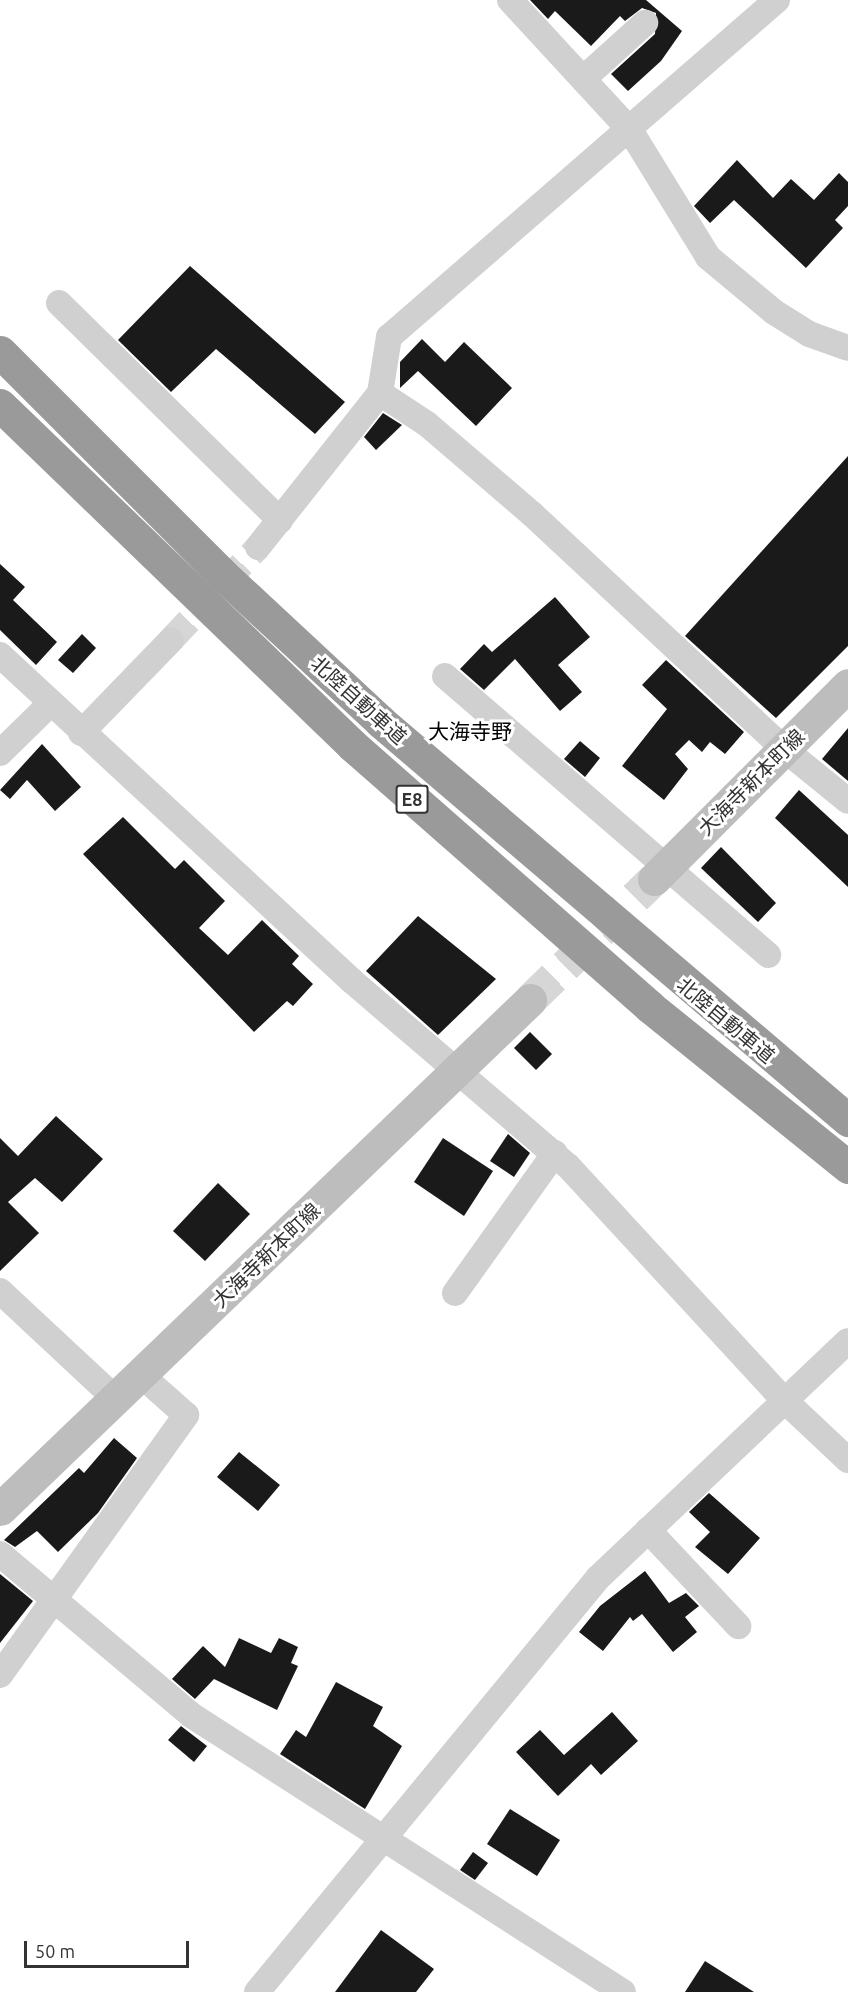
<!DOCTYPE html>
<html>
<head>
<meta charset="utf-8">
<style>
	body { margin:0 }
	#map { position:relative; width:848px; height:1992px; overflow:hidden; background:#fff; font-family:Ubuntu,"Noto Sans JP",sans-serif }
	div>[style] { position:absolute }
	.building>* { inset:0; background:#1a1a1a }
	.minor-tunnel>* { height:26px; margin-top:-13px; transform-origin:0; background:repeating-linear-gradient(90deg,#d6d6d6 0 26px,transparent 0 39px) }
	.secondary-tunnel>* { height:33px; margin-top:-16.5px; transform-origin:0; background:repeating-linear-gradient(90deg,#d6d6d6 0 33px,transparent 0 49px) }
	.minor>* { height:26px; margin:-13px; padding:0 13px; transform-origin:13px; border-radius:13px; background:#d0d0d0 }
	.secondary>* { height:33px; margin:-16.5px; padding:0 16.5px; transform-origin:16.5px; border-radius:16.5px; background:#bdbdbd }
	.motorway>* { height:33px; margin:-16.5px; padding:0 16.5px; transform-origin:16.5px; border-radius:16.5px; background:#9a9a9a }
	span { translate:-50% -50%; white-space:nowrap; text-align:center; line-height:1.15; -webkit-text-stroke:6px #fff; paint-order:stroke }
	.shield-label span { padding:2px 4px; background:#fff; border:2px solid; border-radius:4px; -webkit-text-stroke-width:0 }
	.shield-label { font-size:18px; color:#333; font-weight:700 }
	.street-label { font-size:20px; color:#333 }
	.neighbourhood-label { font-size:21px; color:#000 }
	.scale { position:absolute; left:24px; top:1941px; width:165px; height:27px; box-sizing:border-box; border:3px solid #333; border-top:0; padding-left:8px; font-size:18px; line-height:21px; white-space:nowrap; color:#333; -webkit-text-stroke:4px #fff; paint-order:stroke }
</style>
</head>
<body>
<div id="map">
	<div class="building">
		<i style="clip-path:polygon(530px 0,646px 0,682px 31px,661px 61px,628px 91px,611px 74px,655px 34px,656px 13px,642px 8px,625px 21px,620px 16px,591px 46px,555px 11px,548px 19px)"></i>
		<i style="clip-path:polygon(737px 160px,773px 198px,791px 179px,814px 200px,839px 173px,848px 182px,848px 206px,835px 220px,843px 228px,806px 268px,734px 200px,710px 223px,694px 206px)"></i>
		<i style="clip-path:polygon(190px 266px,345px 402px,315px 434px,216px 349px,171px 392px,118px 340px)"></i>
		<i style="clip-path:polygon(422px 339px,445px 362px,464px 342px,512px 388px,476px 426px,418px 371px,400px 388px,400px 362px)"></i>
		<i style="clip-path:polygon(383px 413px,402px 425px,376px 450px,364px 437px)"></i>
		<i style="clip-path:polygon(848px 456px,848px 646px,776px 718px,685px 636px)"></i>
		<i style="clip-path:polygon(0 564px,25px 587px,13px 600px,57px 642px,36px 665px,0 630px)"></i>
		<i style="clip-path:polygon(555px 597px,590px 637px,558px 665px,582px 692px,560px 711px,515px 659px,484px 690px,460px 669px,484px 644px,492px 652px)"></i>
		<i style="clip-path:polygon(82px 634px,96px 648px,73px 673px,58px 660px)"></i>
		<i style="clip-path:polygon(666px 660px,744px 732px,725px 754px,710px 742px,702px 752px,689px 740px,675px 754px,688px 769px,664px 800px,622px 766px,667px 709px,642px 685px)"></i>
		<i style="clip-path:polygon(848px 728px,848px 781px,822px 759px)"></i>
		<i style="clip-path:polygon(580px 741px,600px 758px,585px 777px,564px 759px)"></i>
		<i style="clip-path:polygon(42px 744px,81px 787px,55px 811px,27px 780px,10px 799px,0 790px)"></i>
		<i style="clip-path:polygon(799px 790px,848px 835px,848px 887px,775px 818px)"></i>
		<i style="clip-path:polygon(123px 817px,175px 869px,184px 860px,225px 901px,199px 928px,228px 955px,262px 920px,299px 956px,292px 964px,313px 984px,293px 1006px,287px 1001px,254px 1032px,83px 854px)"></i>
		<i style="clip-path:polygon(721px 847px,776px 903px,758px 922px,701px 868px)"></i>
		<i style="clip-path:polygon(418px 916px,496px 979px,438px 1035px,366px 971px)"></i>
		<i style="clip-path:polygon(530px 1032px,552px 1054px,536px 1070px,514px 1048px)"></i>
		<i style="clip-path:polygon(56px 1116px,103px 1159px,62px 1202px,35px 1178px,8px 1202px,39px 1233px,0 1271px,0 1138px,18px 1156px)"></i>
		<i style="clip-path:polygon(508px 1134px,530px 1153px,514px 1177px,490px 1161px)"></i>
		<i style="clip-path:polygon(443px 1138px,493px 1171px,464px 1216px,414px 1182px)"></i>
		<i style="clip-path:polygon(218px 1183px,250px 1214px,205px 1261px,173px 1231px)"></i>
		<i style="clip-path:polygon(114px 1438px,137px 1458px,98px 1513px,58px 1552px,37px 1531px,15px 1547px,4px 1540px,79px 1468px,84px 1473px)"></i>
		<i style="clip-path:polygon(239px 1452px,280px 1485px,258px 1511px,217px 1477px)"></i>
		<i style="clip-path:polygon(709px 1493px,760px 1538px,728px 1574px,695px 1547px,710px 1532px,689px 1512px)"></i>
		<i style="clip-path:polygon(645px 1571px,669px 1603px,686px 1593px,699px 1606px,685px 1617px,697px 1632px,673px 1652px,642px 1614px,633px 1621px,630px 1617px,603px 1651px,579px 1632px,600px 1606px)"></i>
		<i style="clip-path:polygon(0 1574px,33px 1601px,0 1643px)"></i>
		<i style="clip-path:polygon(239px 1638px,271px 1653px,279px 1638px,298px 1647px,291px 1663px,298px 1666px,277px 1710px,214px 1679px,195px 1699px,172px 1679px,203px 1646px,225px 1667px)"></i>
		<i style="clip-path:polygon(336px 1682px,383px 1707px,373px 1726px,402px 1746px,365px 1809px,280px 1754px,296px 1730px,306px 1737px)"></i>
		<i style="clip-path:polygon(612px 1712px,638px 1741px,601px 1775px,591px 1764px,558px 1796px,516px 1752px,540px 1730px,564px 1755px)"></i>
		<i style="clip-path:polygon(181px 1726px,207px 1746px,194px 1762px,168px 1740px)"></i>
		<i style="clip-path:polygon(510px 1809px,560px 1840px,537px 1876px,487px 1844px)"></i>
		<i style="clip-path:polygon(473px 1852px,488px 1863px,475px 1880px,460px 1870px)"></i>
		<i style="clip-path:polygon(381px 1930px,434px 1969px,416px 1992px,335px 1992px)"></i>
		<i style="clip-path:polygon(705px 1961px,754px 1992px,685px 1992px)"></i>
	</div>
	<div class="minor-tunnel">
		<i style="left:171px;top:640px;width:127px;rotate:-46.9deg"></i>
	</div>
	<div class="secondary-tunnel">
		<i style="left:530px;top:1000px;width:173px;rotate:-44.3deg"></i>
	</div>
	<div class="minor">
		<i style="left:510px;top:0;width:177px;rotate:47.3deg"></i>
		<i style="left:630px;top:130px;width:149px;rotate:58.4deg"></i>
		<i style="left:708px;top:257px;width:86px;rotate:39.8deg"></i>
		<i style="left:774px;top:312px;width:41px;rotate:32.2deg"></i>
		<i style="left:809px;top:334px;width:41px;rotate:19.7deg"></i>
		<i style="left:583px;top:79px;width:84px;rotate:-42.1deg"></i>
		<i style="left:59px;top:303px;width:310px;rotate:44.5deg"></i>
		<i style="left:380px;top:393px;width:56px;rotate:33.4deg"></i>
		<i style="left:427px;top:424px;width:138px;rotate:40.6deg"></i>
		<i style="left:532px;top:514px;width:345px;rotate:43deg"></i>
		<i style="left:784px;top:749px;width:82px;rotate:39.1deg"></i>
		<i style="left:258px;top:547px;width:196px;rotate:-51.6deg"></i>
		<i style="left:380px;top:393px;width:57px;rotate:-80.9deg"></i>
		<i style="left:389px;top:337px;width:514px;rotate:-40.98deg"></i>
		<i style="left:0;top:655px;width:480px;rotate:42.8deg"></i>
		<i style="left:352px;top:981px;width:284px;rotate:40.6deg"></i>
		<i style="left:568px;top:1166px;width:317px;rotate:47.3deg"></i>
		<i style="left:783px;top:1399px;width:89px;rotate:43.2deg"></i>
		<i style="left:445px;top:676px;width:427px;rotate:40.8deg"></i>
		<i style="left:81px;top:733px;width:129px;rotate:-45.9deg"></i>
		<i style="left:0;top:753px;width:71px;rotate:-44.4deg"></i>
		<i style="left:0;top:1291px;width:160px;rotate:43deg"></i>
		<i style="left:455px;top:1293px;width:172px;rotate:-54.5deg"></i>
		<i style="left:648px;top:1530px;width:132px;rotate:46.8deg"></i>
		<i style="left:0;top:1554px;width:250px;rotate:40.1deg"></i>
		<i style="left:191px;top:1715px;width:513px;rotate:32.67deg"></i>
		<i style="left:0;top:1675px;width:320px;rotate:-54.4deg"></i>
		<i style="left:186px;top:1415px;width:59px;rotate:-138.4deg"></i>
		<i style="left:257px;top:1992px;width:536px;rotate:-50.52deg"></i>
		<i style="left:598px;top:1578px;width:344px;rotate:-43.5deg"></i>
	</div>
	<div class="secondary">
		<i style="left:654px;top:879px;width:274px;rotate:-45deg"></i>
		<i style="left:0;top:1509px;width:735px;rotate:-43.84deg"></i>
	</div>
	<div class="motorway">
		<i style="left:0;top:352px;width:315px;rotate:45deg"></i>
		<i style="left:223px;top:575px;width:216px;rotate:42.9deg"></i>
		<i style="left:381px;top:722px;width:614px;rotate:40.44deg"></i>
		<i style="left:0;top:405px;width:489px;rotate:44deg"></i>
		<i style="left:352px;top:745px;width:397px;rotate:41.3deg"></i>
		<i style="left:650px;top:1007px;width:255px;rotate:38.9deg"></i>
	</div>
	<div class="shield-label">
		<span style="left:412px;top:799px">E8</span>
	</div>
	<div class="street-label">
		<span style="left:359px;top:700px;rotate:42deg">北陸自動車道</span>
		<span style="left:751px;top:782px;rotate:-45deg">大海寺新本町線</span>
		<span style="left:726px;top:1020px;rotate:40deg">北陸自動車道</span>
		<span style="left:266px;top:1255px;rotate:-44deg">大海寺新本町線</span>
	</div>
	<div class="neighbourhood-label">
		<span style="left:470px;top:731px">大海寺野</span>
	</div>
	<div class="scale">50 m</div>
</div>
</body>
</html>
